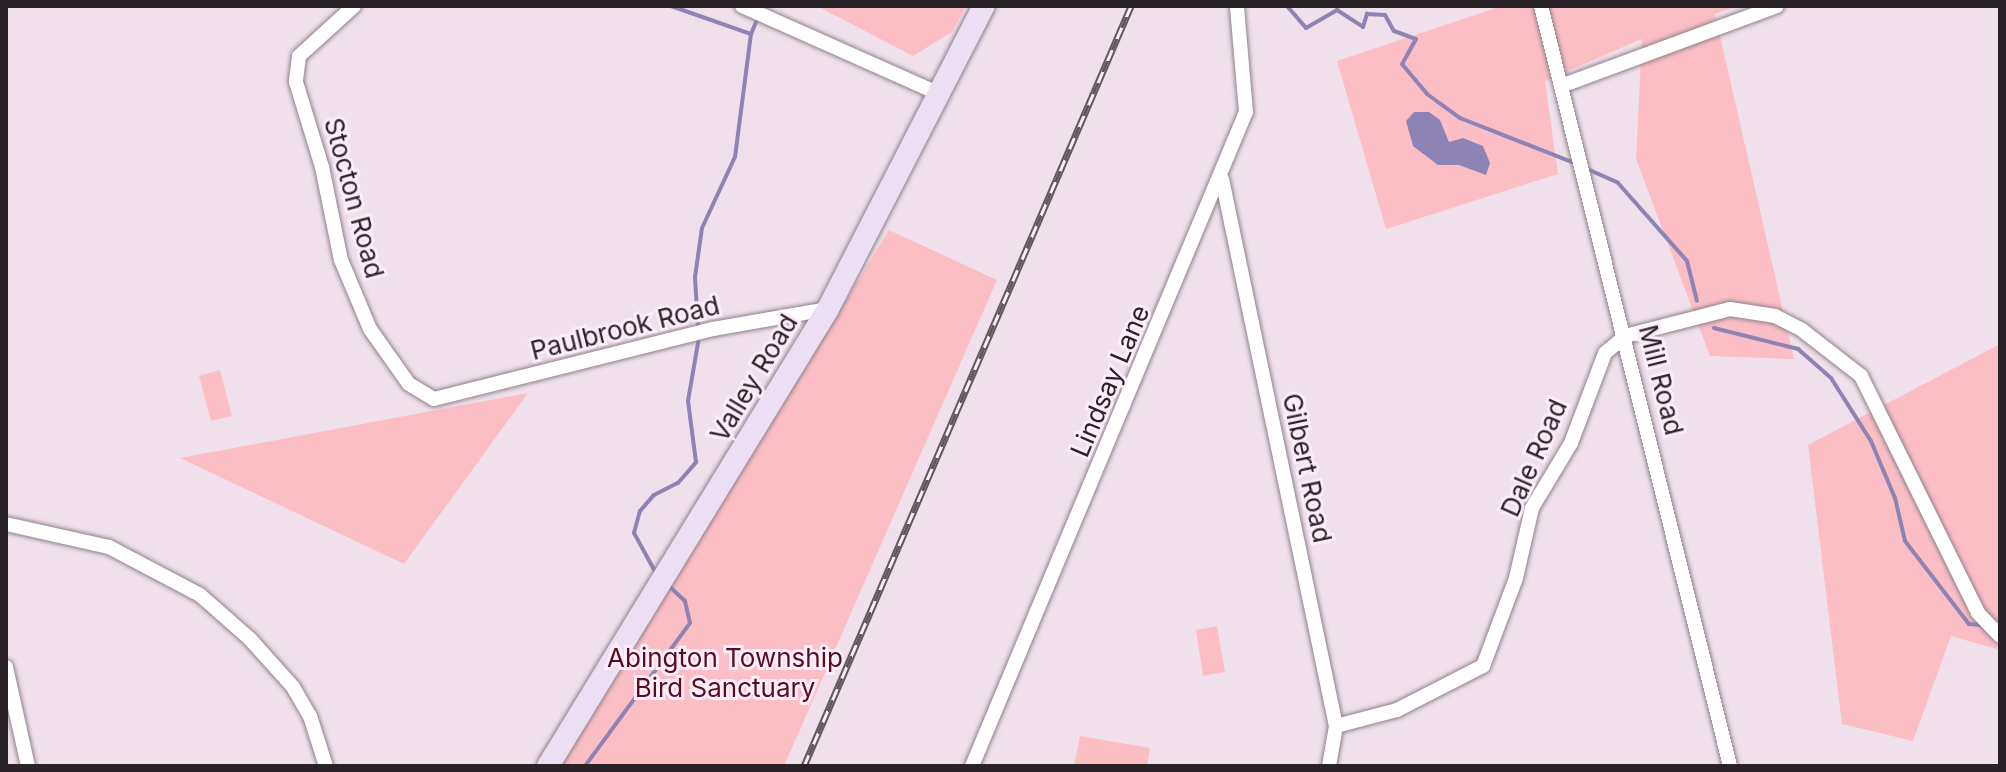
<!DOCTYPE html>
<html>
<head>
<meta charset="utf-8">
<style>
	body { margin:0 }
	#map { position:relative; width:2006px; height:772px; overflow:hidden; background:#f0e0ec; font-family:Inter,sans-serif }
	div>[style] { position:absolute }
	.green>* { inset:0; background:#fcbec5 }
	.water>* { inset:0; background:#8e83b5 }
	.stream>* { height:4px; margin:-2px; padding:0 2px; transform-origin:2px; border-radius:2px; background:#8e83b5 }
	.roads { filter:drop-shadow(0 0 2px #8f818c) drop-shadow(0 0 2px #8f818c) }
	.street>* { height:14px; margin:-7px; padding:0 7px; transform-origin:7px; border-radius:7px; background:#fff }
	.secondary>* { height:22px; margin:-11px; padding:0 11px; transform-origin:11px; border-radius:11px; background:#ecdff3 }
	.rail>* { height:7px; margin-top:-3.5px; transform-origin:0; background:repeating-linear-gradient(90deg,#fdedfa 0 12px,#61585f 0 24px); box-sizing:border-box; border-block:2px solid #61585f }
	span { translate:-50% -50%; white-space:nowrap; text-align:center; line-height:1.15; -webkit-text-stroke:6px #fdedfa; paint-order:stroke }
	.street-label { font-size:26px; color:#292328 }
	.park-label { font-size:26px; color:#570d21 }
	.frame { position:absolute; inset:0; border:8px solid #292328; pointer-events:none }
</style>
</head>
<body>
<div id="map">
	<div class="green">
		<i style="clip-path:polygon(817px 6px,966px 6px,952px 32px,913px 56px)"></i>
		<i style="clip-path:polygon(1502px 6px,1737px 6px,1715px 14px,1794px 359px,1710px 356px,1636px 159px,1642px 39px,1545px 81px,1558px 174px,1386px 229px,1337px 61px)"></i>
		<i style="clip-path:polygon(889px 230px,997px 280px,784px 766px,560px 766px)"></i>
		<i style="clip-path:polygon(2000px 344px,2000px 650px,1951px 636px,1913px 741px,1842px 724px,1808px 445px)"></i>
		<i style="clip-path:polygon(220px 370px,232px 416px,211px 421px,199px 376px)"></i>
		<i style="clip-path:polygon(528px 393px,404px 564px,180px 458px)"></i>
		<i style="clip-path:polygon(1217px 626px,1225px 672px,1203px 676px,1196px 630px)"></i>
		<i style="clip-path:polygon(1080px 736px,1150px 748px,1147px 766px,1074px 766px)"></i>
	</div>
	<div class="water">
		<i style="clip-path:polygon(1414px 112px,1429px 112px,1440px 120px,1449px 142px,1463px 138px,1483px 146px,1490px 163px,1486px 175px,1459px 165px,1438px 165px,1413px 146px,1406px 121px)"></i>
	</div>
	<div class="stream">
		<i style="left:671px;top:6px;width:85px;rotate:19.3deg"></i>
		<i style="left:1287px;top:6px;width:29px;rotate:49deg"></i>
		<i style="left:1306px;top:28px;width:36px;rotate:-30deg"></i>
		<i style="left:1337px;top:10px;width:31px;rotate:33deg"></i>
		<i style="left:1363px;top:27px;width:14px;rotate:-73deg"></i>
		<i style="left:1367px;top:14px;width:18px;rotate:3deg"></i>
		<i style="left:1385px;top:15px;width:18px;rotate:61deg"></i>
		<i style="left:1394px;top:31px;width:23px;rotate:20deg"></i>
		<i style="left:1416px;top:39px;width:29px;rotate:119deg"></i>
		<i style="left:1402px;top:64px;width:39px;rotate:50deg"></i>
		<i style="left:1427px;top:94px;width:41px;rotate:36deg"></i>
		<i style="left:1460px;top:118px;width:126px;rotate:21.5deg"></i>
		<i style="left:1585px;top:168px;width:36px;rotate:24deg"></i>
		<i style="left:1618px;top:183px;width:104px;rotate:48.5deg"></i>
		<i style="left:1687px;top:261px;width:41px;rotate:76deg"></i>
		<i style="left:698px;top:328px;width:51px;rotate:-93.4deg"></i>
		<i style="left:695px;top:277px;width:49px;rotate:-81.9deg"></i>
		<i style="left:702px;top:228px;width:78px;rotate:-65.1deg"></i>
		<i style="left:735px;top:157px;width:124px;rotate:-82.6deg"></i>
		<i style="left:751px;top:34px;width:30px;rotate:-67deg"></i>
		<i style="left:1714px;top:328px;width:87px;rotate:14deg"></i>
		<i style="left:1798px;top:349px;width:44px;rotate:41.3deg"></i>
		<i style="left:1831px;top:378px;width:75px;rotate:57.6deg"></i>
		<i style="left:1871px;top:441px;width:62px;rotate:67.2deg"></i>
		<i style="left:1895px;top:498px;width:44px;rotate:76.9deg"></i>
		<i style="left:1905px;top:541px;width:105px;rotate:52.4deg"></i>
		<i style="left:1969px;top:624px;width:13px;rotate:4deg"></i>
		<i style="left:657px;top:575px;width:48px;rotate:-118.7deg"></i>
		<i style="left:634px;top:533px;width:23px;rotate:-75deg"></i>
		<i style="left:640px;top:511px;width:21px;rotate:-49deg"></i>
		<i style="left:654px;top:495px;width:27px;rotate:-27deg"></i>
		<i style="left:678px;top:483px;width:28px;rotate:-49deg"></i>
		<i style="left:696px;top:462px;width:62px;rotate:-97.5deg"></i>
		<i style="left:688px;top:401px;width:65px;rotate:-80.2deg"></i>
		<i style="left:585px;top:766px;width:177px;rotate:-53.7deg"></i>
		<i style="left:690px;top:623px;width:23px;rotate:-103deg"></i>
		<i style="left:685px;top:601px;width:25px;rotate:-137deg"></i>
	</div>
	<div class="roads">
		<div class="street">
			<i style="left:354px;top:6px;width:74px;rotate:137.7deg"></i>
			<i style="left:299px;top:56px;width:26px;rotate:97deg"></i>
			<i style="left:296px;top:82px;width:89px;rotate:73deg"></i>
			<i style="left:322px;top:167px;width:95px;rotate:78.5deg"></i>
			<i style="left:341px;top:260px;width:75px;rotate:67.2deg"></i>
			<i style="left:370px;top:329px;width:67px;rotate:54.7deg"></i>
			<i style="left:409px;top:384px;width:29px;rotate:31deg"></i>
			<i style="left:434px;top:399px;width:288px;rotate:-14.1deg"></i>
			<i style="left:713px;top:329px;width:117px;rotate:-9.9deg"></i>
			<i style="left:742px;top:6px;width:214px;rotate:24deg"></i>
			<i style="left:1541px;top:6px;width:783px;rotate:76.03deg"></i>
			<i style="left:1561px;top:86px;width:230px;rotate:-20.3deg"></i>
			<i style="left:1222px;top:179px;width:559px;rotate:78.23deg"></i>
			<i style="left:1336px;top:726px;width:41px;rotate:99.9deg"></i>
			<i style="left:6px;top:524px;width:106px;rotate:12.6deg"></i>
			<i style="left:109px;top:547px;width:103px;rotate:27.8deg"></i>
			<i style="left:200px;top:595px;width:67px;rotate:41.3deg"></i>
			<i style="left:250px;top:639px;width:64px;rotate:48.1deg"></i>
			<i style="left:293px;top:687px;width:34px;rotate:60deg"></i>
			<i style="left:310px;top:716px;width:52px;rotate:72.3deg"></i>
			<i style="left:6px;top:667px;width:101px;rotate:77.5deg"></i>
			<i style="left:1336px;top:726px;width:63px;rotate:-14.7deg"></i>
			<i style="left:1397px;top:710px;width:97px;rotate:-27.1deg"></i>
			<i style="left:1483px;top:666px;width:94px;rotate:-69.4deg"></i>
			<i style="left:1516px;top:578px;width:72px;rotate:-77.1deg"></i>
			<i style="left:1532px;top:508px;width:76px;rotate:-59deg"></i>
			<i style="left:1571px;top:443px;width:96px;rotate:-69.3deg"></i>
			<i style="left:1605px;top:353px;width:26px;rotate:-40deg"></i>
			<i style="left:1625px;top:336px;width:108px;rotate:-14.4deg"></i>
			<i style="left:1730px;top:309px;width:46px;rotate:8.8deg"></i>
			<i style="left:1775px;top:316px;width:30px;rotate:27deg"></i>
			<i style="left:1802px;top:330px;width:75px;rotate:37.9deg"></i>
			<i style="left:1861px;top:376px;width:264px;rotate:63.7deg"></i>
			<i style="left:1978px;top:613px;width:32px;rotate:46deg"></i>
			<i style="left:972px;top:766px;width:709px;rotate:-67.27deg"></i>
			<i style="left:1246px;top:112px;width:106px;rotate:-94.9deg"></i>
		</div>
		<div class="secondary">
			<i style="left:548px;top:766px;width:536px;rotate:-58.5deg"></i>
			<i style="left:828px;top:309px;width:341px;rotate:-62.8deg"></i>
		</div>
	</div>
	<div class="rail">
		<i style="left:804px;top:766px;width:827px;rotate:-66.72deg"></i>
	</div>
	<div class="street-label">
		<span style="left:354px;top:198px;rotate:75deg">Stocton Road</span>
		<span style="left:625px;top:328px;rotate:-14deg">Paulbrook Road</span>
		<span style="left:754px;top:378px;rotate:-59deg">Valley Road</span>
		<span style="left:1661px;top:380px;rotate:76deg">Mill Road</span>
		<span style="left:1110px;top:381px;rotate:-67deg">Lindsay Lane</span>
		<span style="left:1534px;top:458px;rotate:-66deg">Dale Road</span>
		<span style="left:1307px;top:468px;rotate:78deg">Gilbert Road</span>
	</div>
	<div class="park-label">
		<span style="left:725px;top:673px">Abington Township<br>Bird Sanctuary</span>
	</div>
	<div class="frame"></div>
</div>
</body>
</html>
